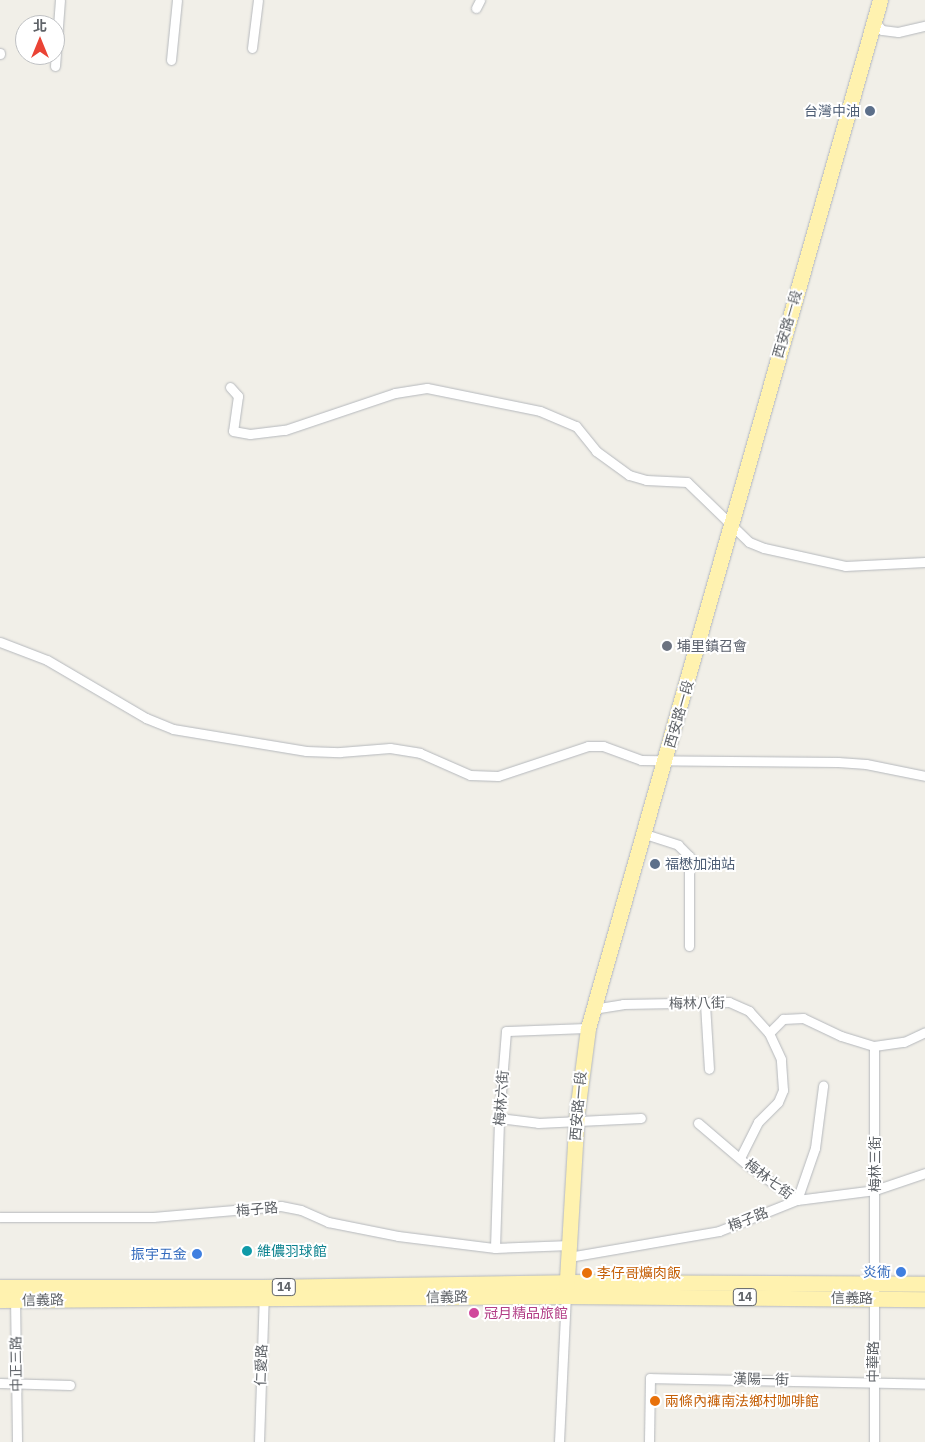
<!DOCTYPE html>
<html>
<head>
<meta charset="utf-8">
<style>
	body { margin:0 }
	#map { position:relative; width:925px; height:1442px; overflow:hidden; background:#f1efe8; font-family:"IBM Plex Sans","Noto Sans TC",sans-serif }
	div>[style] { position:absolute }
	.roads { filter:drop-shadow(0 0 1px #b5b8bc) drop-shadow(0 0 1px #b5b8bc) }
	.street>* { height:9px; margin:-4.5px; padding:0 4.5px; transform-origin:4.5px; border-radius:4.5px; background:#fff }
	.primary>* { height:15px; margin:-7.5px; padding:0 7.5px; transform-origin:7.5px; border-radius:7.5px; background:#fff2af }
	.dots>* { width:14px; height:14px; translate:-50% -50%; box-sizing:border-box; border:2px solid #fff; border-radius:50% }
	span { translate:-50% -50%; white-space:nowrap; text-align:center; line-height:1.15; -webkit-text-stroke:4px #fff; paint-order:stroke }
	.shield-label span { padding:1px 4px; background:#fff; border:1px solid; border-radius:4px; -webkit-text-stroke-width:0 }
	.shield-label { font-size:12px; color:#5f6368; font-weight:700 }
	.service-label { font-size:14px; color:#4e5e75 }
	.right { translate:-100% -50%; text-align:right }
	.left { translate:0 -50%; text-align:left }
	.street-label { font-size:14px; color:#5f6368 }
	.worship-label { font-size:14px; color:#5b616d }
	.culture-label { font-size:14px; color:#0d838f }
	.shop-label { font-size:14px; color:#366cbe }
	.food-label { font-size:14px; color:#c56008 }
	.hotel-label { font-size:14px; color:#b23c85 }
	.north { position:absolute; left:15px; top:15px; width:50px; height:50px; box-sizing:border-box; background:#fff; border:1px solid #bfc1c3; border-radius:50%; rotate:0deg; font-size:14px; font-weight:700; line-height:20px; text-align:center; color:#5f6368 }
	.north::after { content:''; display:block; margin:auto; width:18px; height:22px; background:#ea4335; clip-path:polygon(50% 0,100% 100%,50% 72%,0 100%) }
</style>
</head>
<body>
<div id="map">
	<div class="roads">
		<div class="street">
			<i style="left:476px;top:8px;width:9px;rotate:-63deg"></i>
			<i style="left:874px;top:21px;width:12px;rotate:48deg"></i>
			<i style="left:882px;top:30px;width:16px;rotate:7deg"></i>
			<i style="left:898px;top:32px;width:28px;rotate:-13deg"></i>
			<i style="left:252px;top:48px;width:48px;rotate:-82.9deg"></i>
			<i style="left:0;top:54px;width:1px;rotate:-90deg"></i>
			<i style="left:171px;top:60px;width:60px;rotate:-84.3deg"></i>
			<i style="left:55px;top:66px;width:66px;rotate:-85.7deg"></i>
			<i style="left:230px;top:387px;width:12px;rotate:48deg"></i>
			<i style="left:238px;top:396px;width:35px;rotate:98deg"></i>
			<i style="left:233px;top:431px;width:17px;rotate:10deg"></i>
			<i style="left:250px;top:434px;width:35px;rotate:-7deg"></i>
			<i style="left:285px;top:430px;width:116px;rotate:-18.6deg"></i>
			<i style="left:395px;top:393px;width:32px;rotate:-9deg"></i>
			<i style="left:427px;top:388px;width:115px;rotate:11.5deg"></i>
			<i style="left:540px;top:411px;width:39px;rotate:23deg"></i>
			<i style="left:576px;top:426px;width:32px;rotate:51deg"></i>
			<i style="left:596px;top:451px;width:41px;rotate:36deg"></i>
			<i style="left:629px;top:475px;width:18px;rotate:16deg"></i>
			<i style="left:646px;top:480px;width:41px;rotate:2.8deg"></i>
			<i style="left:687px;top:482px;width:86px;rotate:44.1deg"></i>
			<i style="left:749px;top:542px;width:16px;rotate:22deg"></i>
			<i style="left:764px;top:548px;width:83px;rotate:12.5deg"></i>
			<i style="left:845px;top:566px;width:80px;rotate:-2.9deg"></i>
			<i style="left:0;top:642px;width:50px;rotate:21deg"></i>
			<i style="left:47px;top:660px;width:115px;rotate:30.4deg"></i>
			<i style="left:146px;top:718px;width:29px;rotate:22deg"></i>
			<i style="left:173px;top:729px;width:135px;rotate:9.4deg"></i>
			<i style="left:306px;top:751px;width:34px;rotate:2deg"></i>
			<i style="left:340px;top:752px;width:50px;rotate:-4.6deg"></i>
			<i style="left:390px;top:748px;width:30px;rotate:9deg"></i>
			<i style="left:420px;top:753px;width:55px;rotate:23.7deg"></i>
			<i style="left:470px;top:775px;width:28px;rotate:2deg"></i>
			<i style="left:498px;top:776px;width:95px;rotate:-18.4deg"></i>
			<i style="left:588px;top:746px;width:15px"></i>
			<i style="left:603px;top:746px;width:40px;rotate:20.2deg"></i>
			<i style="left:641px;top:760px;width:197px;rotate:0.6deg"></i>
			<i style="left:838px;top:762px;width:28px;rotate:4deg"></i>
			<i style="left:866px;top:764px;width:60px;rotate:11.5deg"></i>
			<i style="left:645px;top:834px;width:35px;rotate:18deg"></i>
			<i style="left:678px;top:845px;width:16px;rotate:45deg"></i>
			<i style="left:689px;top:856px;width:90px;rotate:90deg"></i>
			<i style="left:705px;top:1004px;width:65px;rotate:86.5deg"></i>
			<i style="left:593px;top:1009px;width:30px;rotate:-9deg"></i>
			<i style="left:623px;top:1004px;width:106px;rotate:-1.1deg"></i>
			<i style="left:729px;top:1002px;width:22px;rotate:24deg"></i>
			<i style="left:749px;top:1011px;width:30px;rotate:48deg"></i>
			<i style="left:769px;top:1033px;width:20px;rotate:-45deg"></i>
			<i style="left:783px;top:1019px;width:20px;rotate:-3deg"></i>
			<i style="left:803px;top:1018px;width:42px;rotate:25.3deg"></i>
			<i style="left:841px;top:1036px;width:34px;rotate:17deg"></i>
			<i style="left:874px;top:1046px;width:30px;rotate:-8deg"></i>
			<i style="left:904px;top:1042px;width:23px;rotate:-25deg"></i>
			<i style="left:874px;top:1046px;width:396px;rotate:90deg"></i>
			<i style="left:499px;top:1118px;width:39px;rotate:7deg"></i>
			<i style="left:538px;top:1123px;width:103px;rotate:-2.8deg"></i>
			<i style="left:698px;top:1123px;width:63px;rotate:40.5deg"></i>
			<i style="left:746px;top:1164px;width:62px;rotate:35.2deg"></i>
			<i style="left:797px;top:1200px;width:55px;rotate:-70.9deg"></i>
			<i style="left:815px;top:1148px;width:63px;rotate:-82.6deg"></i>
			<i style="left:740px;top:1158px;width:40px;rotate:-63.4deg"></i>
			<i style="left:758px;top:1122px;width:28px;rotate:-45deg"></i>
			<i style="left:778px;top:1102px;width:13px;rotate:-67deg"></i>
			<i style="left:783px;top:1090px;width:31px;rotate:-94deg"></i>
			<i style="left:781px;top:1059px;width:29px;rotate:-115deg"></i>
			<i style="left:0;top:1217px;width:153px"></i>
			<i style="left:153px;top:1217px;width:128px;rotate:-4.9deg"></i>
			<i style="left:281px;top:1206px;width:20px;rotate:11deg"></i>
			<i style="left:301px;top:1210px;width:30px;rotate:24deg"></i>
			<i style="left:328px;top:1222px;width:71px;rotate:11.3deg"></i>
			<i style="left:398px;top:1236px;width:98px;rotate:7.1deg"></i>
			<i style="left:495px;top:1248px;width:75px;rotate:-2.3deg"></i>
			<i style="left:495px;top:1248px;width:130px;rotate:-88.2deg"></i>
			<i style="left:499px;top:1118px;width:87px;rotate:-85.4deg"></i>
			<i style="left:506px;top:1031px;width:82px;rotate:-2.1deg"></i>
			<i style="left:569px;top:1257px;width:152px;rotate:-9.8deg"></i>
			<i style="left:719px;top:1231px;width:84px;rotate:-21.7deg"></i>
			<i style="left:797px;top:1200px;width:79px;rotate:-7.3deg"></i>
			<i style="left:875px;top:1190px;width:53px;rotate:-18.8deg"></i>
			<i style="left:15px;top:1297px;width:145px;rotate:89.2deg"></i>
			<i style="left:0;top:1383px;width:70px;rotate:1.6deg"></i>
			<i style="left:259px;top:1442px;width:147px;rotate:-88.1deg"></i>
			<i style="left:559px;top:1442px;width:146px;rotate:-87.3deg"></i>
			<i style="left:649px;top:1442px;width:64px;rotate:-89.1deg"></i>
			<i style="left:650px;top:1378px;width:275px;rotate:1.2deg"></i>
		</div>
		<div class="primary">
			<i style="left:0;top:1287px;width:264px"></i>
			<i style="left:264px;top:1287px;width:303px;rotate:-0.9deg"></i>
			<i style="left:567px;top:1282px;width:358px;rotate:0.3deg"></i>
			<i style="left:566px;top:1296px;width:184px;rotate:-86.6deg"></i>
			<i style="left:577px;top:1112px;width:85px;rotate:-82.5deg"></i>
			<i style="left:588px;top:1028px;width:1069px;rotate:-74.14deg"></i>
			<i style="left:0;top:1300px;width:566px;rotate:-0.4deg"></i>
			<i style="left:566px;top:1296px;width:359px;rotate:0.5deg"></i>
		</div>
	</div>
	<div class="dots">
		<i style="left:870px;top:111px;background:#5c6f8a"></i>
		<i style="left:667px;top:646px;background:#6b7280"></i>
		<i style="left:655px;top:864px;background:#5c6f8a"></i>
		<i style="left:247px;top:1251px;background:#0f9aa8"></i>
		<i style="left:197px;top:1254px;background:#3f7fe0"></i>
		<i style="left:901px;top:1272px;background:#3f7fe0"></i>
		<i style="left:587px;top:1273px;background:#e8710a"></i>
		<i style="left:474px;top:1313px;background:#d1479c"></i>
		<i style="left:655px;top:1401px;background:#e8710a"></i>
	</div>
	<div class="shield-label">
		<span style="left:284px;top:1287px">14</span>
		<span style="left:745px;top:1297px">14</span>
	</div>
	<div class="service-label">
		<span class="right" style="left:860px;top:111px">台灣中油</span>
		<span class="left" style="left:665px;top:864px">福懋加油站</span>
	</div>
	<div class="street-label">
		<span style="left:787px;top:324px;rotate:-74deg">西安路一段</span>
		<span style="left:679px;top:714px;rotate:-74deg">西安路一段</span>
		<span style="left:697px;top:1003px;rotate:-1deg">梅林八街</span>
		<span style="left:501px;top:1098px;rotate:-86deg">梅林六街</span>
		<span style="left:578px;top:1106px;rotate:-85deg">西安路一段</span>
		<span style="left:875px;top:1164px;rotate:-90deg">梅林三街</span>
		<span style="left:769px;top:1179px;rotate:37deg">梅林七街</span>
		<span style="left:257px;top:1209px;rotate:-5deg">梅子路</span>
		<span style="left:748px;top:1219px;rotate:-21deg">梅子路</span>
		<span style="left:447px;top:1297px;rotate:-1deg">信義路</span>
		<span style="left:852px;top:1298px">信義路</span>
		<span style="left:43px;top:1300px;rotate:-1deg">信義路</span>
		<span style="left:873px;top:1362px;rotate:-90deg">中華路</span>
		<span style="left:16px;top:1364px;rotate:-91deg">中正三路</span>
		<span style="left:261px;top:1365px;rotate:-88deg">仁愛路</span>
		<span style="left:761px;top:1379px;rotate:1deg">漢陽一街</span>
	</div>
	<div class="worship-label">
		<span class="left" style="left:677px;top:646px">埔里鎮召會</span>
	</div>
	<div class="culture-label">
		<span class="left" style="left:257px;top:1251px">維儂羽球館</span>
	</div>
	<div class="shop-label">
		<span class="right" style="left:187px;top:1254px">振宇五金</span>
		<span class="right" style="left:891px;top:1272px">炎術</span>
	</div>
	<div class="food-label">
		<span class="left" style="left:597px;top:1273px">李仔哥爌肉飯</span>
		<span class="left" style="left:665px;top:1401px">兩條內褲南法鄉村咖啡館</span>
	</div>
	<div class="hotel-label">
		<span class="left" style="left:484px;top:1313px">冠月精品旅館</span>
	</div>
	<div class="north">北</div>
</div>
</body>
</html>
